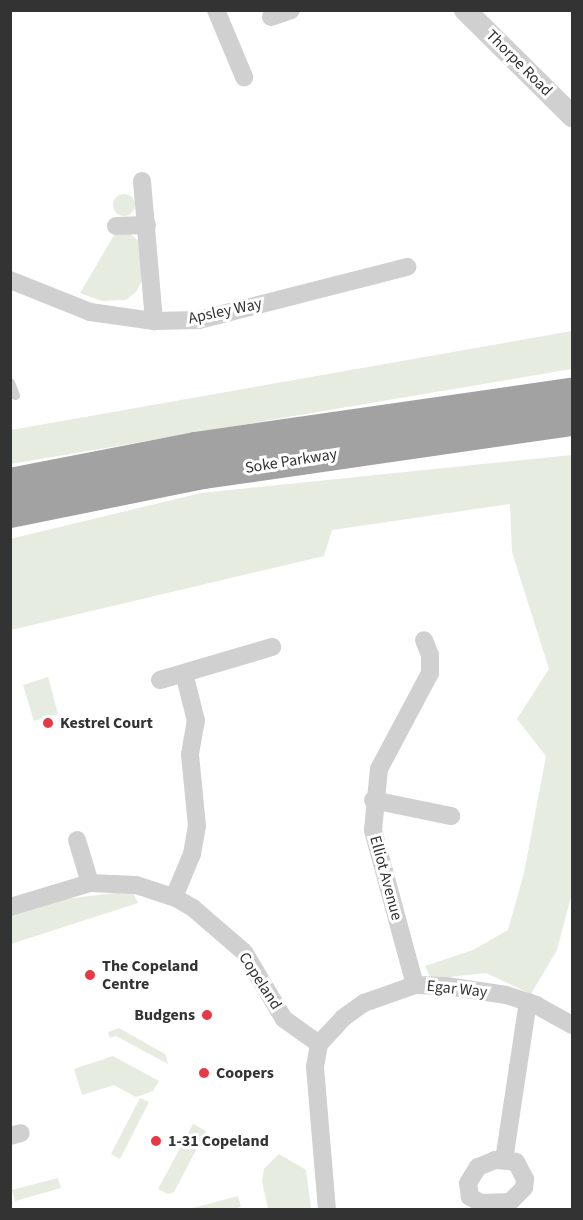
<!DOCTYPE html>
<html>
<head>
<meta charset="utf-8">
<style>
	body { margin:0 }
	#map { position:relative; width:583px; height:1220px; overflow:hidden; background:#fff; font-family:"Source Sans 3",sans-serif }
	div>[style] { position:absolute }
	.green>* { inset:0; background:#e6ecdf }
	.round { border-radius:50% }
	.service>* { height:9px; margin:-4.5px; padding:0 4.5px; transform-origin:4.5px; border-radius:4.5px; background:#d0d0d0 }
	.minor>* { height:18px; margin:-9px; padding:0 9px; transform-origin:9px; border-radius:9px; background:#d0d0d0 }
	.tertiary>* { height:22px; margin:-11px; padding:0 11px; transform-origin:11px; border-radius:11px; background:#d0d0d0 }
	.trunk>* { height:30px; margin:-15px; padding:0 15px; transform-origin:15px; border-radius:15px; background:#a2a2a2 }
	.dots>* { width:16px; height:16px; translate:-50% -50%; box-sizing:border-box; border:3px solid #fff; border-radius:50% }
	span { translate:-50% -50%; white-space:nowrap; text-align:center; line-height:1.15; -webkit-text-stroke:6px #fff; paint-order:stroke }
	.street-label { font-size:16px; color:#333 }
	.poi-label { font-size:16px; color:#333; font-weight:700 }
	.left { translate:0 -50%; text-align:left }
	.right { translate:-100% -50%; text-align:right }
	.frame { position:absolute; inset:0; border:12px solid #333; pointer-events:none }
</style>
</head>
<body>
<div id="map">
	<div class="green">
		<i class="round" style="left:113px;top:194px;width:22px;height:22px"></i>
		<i style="clip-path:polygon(126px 230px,142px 244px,143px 278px,137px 291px,126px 300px,102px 301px,80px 293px,116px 232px)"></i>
		<i style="clip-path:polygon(572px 331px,572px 369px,11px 464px,11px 430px)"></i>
		<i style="clip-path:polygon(572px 455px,572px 893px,557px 950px,531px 994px,486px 973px,431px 979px,425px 966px,473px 950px,508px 930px,524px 873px,546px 756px,517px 719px,549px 669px,512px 552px,510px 504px,332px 530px,324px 556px,11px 630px,10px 539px,201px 493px)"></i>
		<i style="clip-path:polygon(48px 677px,58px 714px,34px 721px,23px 685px)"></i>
		<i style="clip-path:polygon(132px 891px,138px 903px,11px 944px,10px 913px,48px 901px)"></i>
		<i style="clip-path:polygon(119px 1028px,165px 1054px,168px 1064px,116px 1036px,110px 1038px,108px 1032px)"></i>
		<i style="clip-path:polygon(113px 1056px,159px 1081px,153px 1091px,136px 1097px,114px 1085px,82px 1095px,74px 1069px)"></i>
		<i style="clip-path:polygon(140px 1098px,149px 1102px,120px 1159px,111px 1154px)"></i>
		<i style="clip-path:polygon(193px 1124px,206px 1131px,174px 1192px,168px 1194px,158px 1189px)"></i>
		<i style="clip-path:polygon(279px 1154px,306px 1170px,311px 1209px,268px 1209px,262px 1181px,264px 1169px)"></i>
		<i style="clip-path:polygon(58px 1178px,61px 1188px,15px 1201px,12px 1190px)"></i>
		<i style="clip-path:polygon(238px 1196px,241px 1207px,232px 1209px,189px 1209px)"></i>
	</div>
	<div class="service">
		<i style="left:10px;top:382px;width:14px;rotate:69deg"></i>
	</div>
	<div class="minor">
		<i style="left:216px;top:10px;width:73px;rotate:67.3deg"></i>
		<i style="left:271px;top:17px;width:21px;rotate:-19deg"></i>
		<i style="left:142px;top:181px;width:141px;rotate:85.1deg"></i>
		<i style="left:116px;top:226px;width:31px;rotate:-2deg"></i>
		<i style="left:10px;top:280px;width:86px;rotate:21.8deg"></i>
		<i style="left:90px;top:312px;width:65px;rotate:8deg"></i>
		<i style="left:154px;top:321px;width:45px;rotate:-1.3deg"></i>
		<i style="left:199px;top:320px;width:215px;rotate:-14.3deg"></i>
		<i style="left:160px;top:680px;width:117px;rotate:-16.4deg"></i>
		<i style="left:373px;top:800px;width:80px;rotate:11.6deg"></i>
		<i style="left:77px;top:840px;width:45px;rotate:73.2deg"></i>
		<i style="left:174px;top:897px;width:47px;rotate:-67.3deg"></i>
		<i style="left:192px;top:854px;width:28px;rotate:-80deg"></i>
		<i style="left:197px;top:826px;width:72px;rotate:-95.6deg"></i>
		<i style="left:190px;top:754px;width:34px;rotate:-80deg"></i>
		<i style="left:196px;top:721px;width:49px;rotate:-104deg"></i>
		<i style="left:10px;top:907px;width:84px;rotate:-16.7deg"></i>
		<i style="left:90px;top:883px;width:46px;rotate:2.5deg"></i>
		<i style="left:136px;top:885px;width:40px;rotate:18deg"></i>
		<i style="left:174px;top:897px;width:22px;rotate:30deg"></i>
		<i style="left:193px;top:908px;width:67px;rotate:40.8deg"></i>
		<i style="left:244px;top:952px;width:78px;rotate:59.2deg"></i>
		<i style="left:284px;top:1019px;width:43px;rotate:35.5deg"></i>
		<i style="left:415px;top:985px;width:161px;rotate:-105.2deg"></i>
		<i style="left:373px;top:830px;width:61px;rotate:-84.4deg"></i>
		<i style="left:379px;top:769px;width:109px;rotate:-62deg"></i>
		<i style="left:430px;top:673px;width:18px;rotate:-90deg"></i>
		<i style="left:430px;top:655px;width:16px;rotate:-112deg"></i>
		<i style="left:10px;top:1136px;width:11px;rotate:-15deg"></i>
		<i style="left:495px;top:1160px;width:21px;rotate:5deg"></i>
		<i style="left:516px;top:1162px;width:19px;rotate:62deg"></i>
		<i style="left:525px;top:1179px;width:9px;rotate:96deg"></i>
		<i style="left:524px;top:1188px;width:20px;rotate:135deg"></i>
		<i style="left:510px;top:1202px;width:29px;rotate:178deg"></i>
		<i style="left:481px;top:1203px;width:13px;rotate:-151deg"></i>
		<i style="left:470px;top:1197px;width:14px;rotate:-98deg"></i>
		<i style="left:468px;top:1183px;width:19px;rotate:-58deg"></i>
		<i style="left:478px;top:1167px;width:18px;rotate:-22deg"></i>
		<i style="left:504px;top:1160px;width:160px;rotate:-81.4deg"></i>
		<i style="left:327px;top:1210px;width:144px;rotate:-94.8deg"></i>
		<i style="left:315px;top:1067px;width:23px;rotate:-80deg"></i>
		<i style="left:319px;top:1044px;width:35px;rotate:-47deg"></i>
		<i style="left:343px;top:1018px;width:26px;rotate:-36deg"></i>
		<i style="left:364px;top:1003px;width:54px;rotate:-19.4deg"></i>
		<i style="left:415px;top:985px;width:31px;rotate:2deg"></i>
		<i style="left:446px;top:986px;width:61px;rotate:8.5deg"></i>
		<i style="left:506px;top:995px;width:32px;rotate:18deg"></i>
		<i style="left:536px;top:1005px;width:41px;rotate:29.1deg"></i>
	</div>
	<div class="tertiary">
		<i style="left:465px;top:10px;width:151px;rotate:44.7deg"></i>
	</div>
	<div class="trunk">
		<i style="left:10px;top:483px;width:188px;rotate:-11deg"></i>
		<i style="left:195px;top:447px;width:381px;rotate:-8.2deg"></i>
		<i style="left:10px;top:513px;width:198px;rotate:-11.4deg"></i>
		<i style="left:204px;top:474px;width:372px;rotate:-8.2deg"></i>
	</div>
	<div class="dots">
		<i style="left:48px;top:723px;background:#e63946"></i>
		<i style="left:90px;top:975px;background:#e63946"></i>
		<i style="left:207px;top:1015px;background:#e63946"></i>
		<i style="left:204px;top:1073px;background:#e63946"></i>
		<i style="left:156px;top:1141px;background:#e63946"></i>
	</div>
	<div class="street-label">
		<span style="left:519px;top:63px;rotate:45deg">Thorpe Road</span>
		<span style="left:225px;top:311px;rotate:-12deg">Apsley Way</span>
		<span style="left:291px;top:461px;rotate:-9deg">Soke Parkway</span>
		<span style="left:386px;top:878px;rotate:75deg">Elliot Avenue</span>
		<span style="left:260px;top:981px;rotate:57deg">Copeland</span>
		<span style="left:457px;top:989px;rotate:6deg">Egar Way</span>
	</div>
	<div class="poi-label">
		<span class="left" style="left:60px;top:723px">Kestrel Court</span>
		<span class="left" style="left:102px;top:975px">The Copeland<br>Centre</span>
		<span class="right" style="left:195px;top:1015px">Budgens</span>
		<span class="left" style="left:216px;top:1073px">Coopers</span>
		<span class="left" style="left:168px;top:1141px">1-31 Copeland</span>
	</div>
	<div class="frame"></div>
</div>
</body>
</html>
